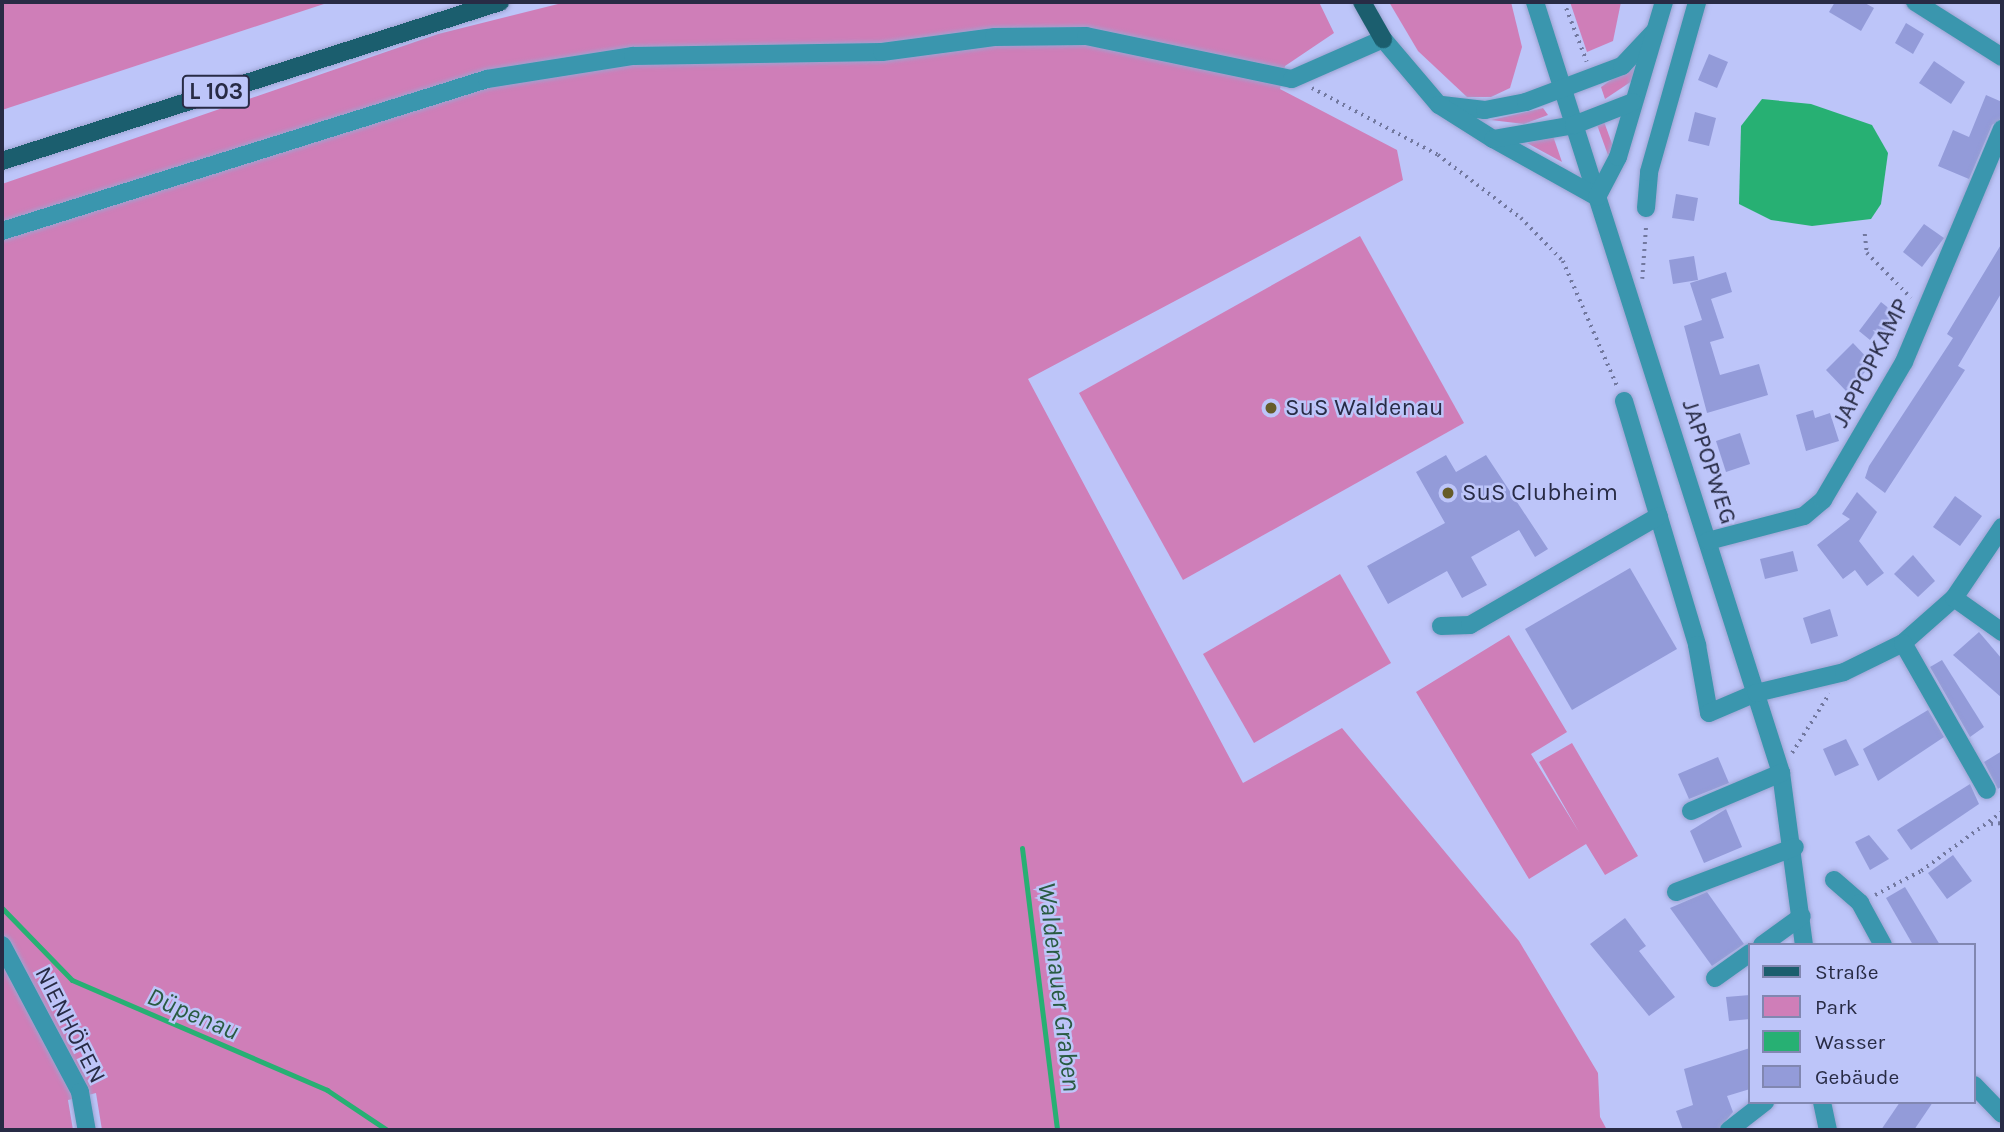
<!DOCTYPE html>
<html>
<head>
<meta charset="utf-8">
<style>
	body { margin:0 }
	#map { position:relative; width:2004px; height:1132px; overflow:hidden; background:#bdc5f9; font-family:Karla,sans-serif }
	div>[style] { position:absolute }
	.green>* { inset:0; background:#cf7eb8 }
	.water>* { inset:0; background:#27b073 }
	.stream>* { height:5px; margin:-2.5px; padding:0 2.5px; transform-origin:2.5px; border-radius:2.5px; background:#27b073 }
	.building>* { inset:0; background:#939bd9 }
	.path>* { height:3.5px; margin-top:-1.75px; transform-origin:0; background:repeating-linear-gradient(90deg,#72789f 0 2px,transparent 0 7px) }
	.roads { filter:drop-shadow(0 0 2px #9ca3d1) drop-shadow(0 0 2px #9ca3d1) }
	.minor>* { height:18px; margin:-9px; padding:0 9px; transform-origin:9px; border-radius:9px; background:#3a96ae }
	.major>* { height:18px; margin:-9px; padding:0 9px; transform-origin:9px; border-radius:9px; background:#1b5e6e }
	.dots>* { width:19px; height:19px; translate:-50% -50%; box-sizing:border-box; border:4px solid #bdc5f9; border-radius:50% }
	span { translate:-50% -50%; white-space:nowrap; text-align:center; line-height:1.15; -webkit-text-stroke:5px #bdc5f9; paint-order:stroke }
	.shield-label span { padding:2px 5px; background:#bdc5f9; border:2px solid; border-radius:5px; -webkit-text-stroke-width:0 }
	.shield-label { font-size:23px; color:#282b45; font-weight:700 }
	.street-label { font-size:24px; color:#282b45 }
	.poi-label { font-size:24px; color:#282b45 }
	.left { translate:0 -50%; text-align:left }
	.water-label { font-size:26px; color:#295b41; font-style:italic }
	.frame { position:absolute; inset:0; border:4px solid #282b45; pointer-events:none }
	.legend { position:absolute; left:1748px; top:943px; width:228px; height:161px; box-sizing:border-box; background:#bdc5f9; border:2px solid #8187b1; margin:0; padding:9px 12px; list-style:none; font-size:21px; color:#282b45 }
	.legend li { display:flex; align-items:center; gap:14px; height:35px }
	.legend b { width:35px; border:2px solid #8187b1 }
</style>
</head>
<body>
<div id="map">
	<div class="green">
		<i style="clip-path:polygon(2px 2px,330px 2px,2px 110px)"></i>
		<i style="clip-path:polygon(566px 2px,1319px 2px,1334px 33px,1285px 66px,1280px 89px,1397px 150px,1403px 180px,1028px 379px,1243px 783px,1342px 728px,1519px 941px,1598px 1073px,1600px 1117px,1607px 1130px,102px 1130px,96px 1093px,68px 1100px,73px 1130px,2px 1130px,2px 184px,438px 34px)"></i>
		<i style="clip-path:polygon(1389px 2px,1511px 2px,1522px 47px,1510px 88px,1491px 97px,1467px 97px,1418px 51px)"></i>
		<i style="clip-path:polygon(1570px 2px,1621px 2px,1613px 41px,1587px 52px)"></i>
		<i style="clip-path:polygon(1638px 61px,1635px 79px,1605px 99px,1601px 87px)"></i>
		<i style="clip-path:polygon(1543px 108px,1548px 115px,1524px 124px,1491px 120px)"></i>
		<i style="clip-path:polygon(1603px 119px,1615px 152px,1608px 155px,1596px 122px)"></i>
		<i style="clip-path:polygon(1553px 136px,1562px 162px,1527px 143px)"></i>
		<i style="clip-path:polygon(1360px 236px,1464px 423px,1183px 580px,1079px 393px)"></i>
		<i style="clip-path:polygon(1340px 574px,1391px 663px,1254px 743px,1203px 654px)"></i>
		<i style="clip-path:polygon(1509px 635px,1567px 732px,1531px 754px,1579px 832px,1539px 762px,1572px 743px,1638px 856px,1605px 875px,1586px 844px,1529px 879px,1416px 692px)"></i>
	</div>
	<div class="water">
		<i style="clip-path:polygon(1762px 99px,1811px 104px,1872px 125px,1888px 153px,1881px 204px,1871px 219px,1812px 226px,1771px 220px,1739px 204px,1741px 126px)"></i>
	</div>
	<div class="stream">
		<i style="left:1022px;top:848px;width:284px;rotate:82.9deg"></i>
		<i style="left:2px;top:908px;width:100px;rotate:45.8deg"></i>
		<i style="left:72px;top:980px;width:278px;rotate:23.3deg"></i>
		<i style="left:327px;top:1090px;width:72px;rotate:33.7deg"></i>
	</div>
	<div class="building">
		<i style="clip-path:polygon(1835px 2px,1863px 2px,1874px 8px,1861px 31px,1829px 12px)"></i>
		<i style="clip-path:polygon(1906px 23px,1924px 34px,1913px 54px,1895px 43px)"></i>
		<i style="clip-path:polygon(1709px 54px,1728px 62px,1717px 88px,1698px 80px)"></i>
		<i style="clip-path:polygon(1934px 61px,1965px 82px,1951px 104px,1919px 83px)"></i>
		<i style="clip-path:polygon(1986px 95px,2002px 102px,2002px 118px,1992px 125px,1969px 179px,1938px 166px,1953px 130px,1969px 137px)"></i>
		<i style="clip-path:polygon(1695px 112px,1716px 118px,1709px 146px,1688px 141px)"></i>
		<i style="clip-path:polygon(1676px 194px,1698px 198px,1694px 221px,1672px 218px)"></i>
		<i style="clip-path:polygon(1924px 224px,1944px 238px,1922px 267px,1903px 252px)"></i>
		<i style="clip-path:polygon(2002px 243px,2002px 292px,1958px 366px,1965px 370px,1885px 493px,1865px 478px,1869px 466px,1953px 338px,1947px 334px)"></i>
		<i style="clip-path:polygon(1694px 256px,1698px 280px,1673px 284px,1669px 260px)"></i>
		<i style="clip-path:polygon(1726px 272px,1732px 292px,1711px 299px,1724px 338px,1710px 342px,1720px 375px,1759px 364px,1768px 395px,1707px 413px,1684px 326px,1702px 320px,1690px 283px)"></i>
		<i style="clip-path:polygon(1881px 302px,1901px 318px,1886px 337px,1878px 330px,1870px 340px,1859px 331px)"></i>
		<i style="clip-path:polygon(1853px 343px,1873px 364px,1846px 391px,1826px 370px)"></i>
		<i style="clip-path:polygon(1813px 410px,1815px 418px,1830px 413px,1839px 441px,1806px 451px,1796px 415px)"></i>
		<i style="clip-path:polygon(1740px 433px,1750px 464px,1726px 472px,1716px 441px)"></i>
		<i style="clip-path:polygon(1446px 455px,1456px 472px,1486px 455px,1548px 549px,1535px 557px,1519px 530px,1471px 557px,1487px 585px,1462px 598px,1447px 571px,1388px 604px,1367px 566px,1445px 523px,1416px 472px)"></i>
		<i style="clip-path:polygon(1857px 492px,1877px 512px,1859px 541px,1884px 573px,1867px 586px,1855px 570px,1843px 579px,1817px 545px,1850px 519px,1842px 514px)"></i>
		<i style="clip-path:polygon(1955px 496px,1982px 516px,1960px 546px,1933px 527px)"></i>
		<i style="clip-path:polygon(1793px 551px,1798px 571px,1765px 579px,1760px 559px)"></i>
		<i style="clip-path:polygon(1913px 555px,1935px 581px,1918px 597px,1894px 574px)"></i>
		<i style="clip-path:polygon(1630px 568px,1677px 649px,1572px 710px,1525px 629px)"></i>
		<i style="clip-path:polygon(1830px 609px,1838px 636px,1811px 644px,1803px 618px)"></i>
		<i style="clip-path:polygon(1979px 632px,2002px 659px,2002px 698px,1953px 655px)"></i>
		<i style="clip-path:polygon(1942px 660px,1984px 727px,1970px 737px,1930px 667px)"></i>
		<i style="clip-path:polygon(1928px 710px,1944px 737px,1878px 781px,1863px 749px)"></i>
		<i style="clip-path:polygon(1846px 739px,1859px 765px,1835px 776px,1823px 749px)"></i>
		<i style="clip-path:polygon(2002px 751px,2002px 786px,1998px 789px,1984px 762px)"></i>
		<i style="clip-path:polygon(1718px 757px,1729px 783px,1689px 799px,1678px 774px)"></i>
		<i style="clip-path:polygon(1970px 784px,1979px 804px,1911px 850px,1897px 830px)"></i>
		<i style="clip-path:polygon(1726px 809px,1742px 847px,1704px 863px,1690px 831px)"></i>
		<i style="clip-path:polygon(1869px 835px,1889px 859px,1870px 870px,1855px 842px)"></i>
		<i style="clip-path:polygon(1953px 855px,1972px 881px,1947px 899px,1928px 873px)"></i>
		<i style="clip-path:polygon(1905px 887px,1928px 925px,1940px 945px,1913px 945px,1886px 898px)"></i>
		<i style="clip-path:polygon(1707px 892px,1744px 944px,1712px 966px,1670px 908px)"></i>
		<i style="clip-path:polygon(1625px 918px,1646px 946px,1639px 951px,1675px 997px,1649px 1016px,1590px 944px)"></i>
		<i style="clip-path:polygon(1750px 995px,1750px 1019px,1729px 1021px,1726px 997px)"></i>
		<i style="clip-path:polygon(1750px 1048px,1750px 1089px,1727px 1096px,1733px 1112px,1718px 1130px,1683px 1130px,1676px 1111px,1693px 1105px,1684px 1069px)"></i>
		<i style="clip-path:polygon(1900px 1102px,1933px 1102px,1914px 1130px,1881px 1130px)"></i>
	</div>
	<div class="path">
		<i style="left:1564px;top:2px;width:64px;rotate:69deg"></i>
		<i style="left:1312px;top:88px;width:143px;rotate:28deg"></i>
		<i style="left:1438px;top:155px;width:104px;rotate:37.2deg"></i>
		<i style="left:1521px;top:218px;width:60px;rotate:45.7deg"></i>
		<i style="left:1563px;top:261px;width:136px;rotate:66.6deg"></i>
		<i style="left:1865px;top:234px;width:19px;rotate:84deg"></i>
		<i style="left:1867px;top:253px;width:63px;rotate:45.6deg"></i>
		<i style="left:1642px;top:279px;width:55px;rotate:-85.8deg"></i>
		<i style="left:1792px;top:753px;width:70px;rotate:-57.9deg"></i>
		<i style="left:1991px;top:824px;width:11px;rotate:-5deg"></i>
		<i style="left:1875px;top:895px;width:52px;rotate:-27.6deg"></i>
		<i style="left:1921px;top:871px;width:100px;rotate:-36.1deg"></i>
	</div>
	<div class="roads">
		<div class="minor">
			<i style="left:1535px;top:2px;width:809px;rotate:72.3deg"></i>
			<i style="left:1781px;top:773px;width:174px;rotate:82.4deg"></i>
			<i style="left:1915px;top:2px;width:103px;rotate:32.3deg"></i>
			<i style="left:1442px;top:105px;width:43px;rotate:6.6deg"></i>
			<i style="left:1485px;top:110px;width:42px;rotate:-11deg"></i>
			<i style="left:1526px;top:102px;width:103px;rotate:-20.6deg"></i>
			<i style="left:1622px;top:66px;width:47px;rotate:-46.7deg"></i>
			<i style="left:1493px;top:139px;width:119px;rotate:29.1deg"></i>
			<i style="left:1597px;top:197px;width:45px;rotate:-62.3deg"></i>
			<i style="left:1618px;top:157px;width:162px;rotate:-73.5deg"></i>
			<i style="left:1646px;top:208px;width:36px;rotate:-85deg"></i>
			<i style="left:1649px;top:172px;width:177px;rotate:-74.2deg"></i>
			<i style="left:2px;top:231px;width:508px;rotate:-17.4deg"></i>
			<i style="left:487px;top:79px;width:148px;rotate:-9deg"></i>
			<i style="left:633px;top:56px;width:249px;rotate:-0.9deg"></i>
			<i style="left:882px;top:52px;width:113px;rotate:-7.6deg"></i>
			<i style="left:994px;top:37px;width:92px;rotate:-0.6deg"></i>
			<i style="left:1086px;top:36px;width:210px;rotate:11.8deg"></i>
			<i style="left:1292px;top:79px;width:99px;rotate:-23.7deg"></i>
			<i style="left:1383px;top:39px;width:87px;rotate:49.7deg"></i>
			<i style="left:1439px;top:105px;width:64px;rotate:32.2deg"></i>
			<i style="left:1493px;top:139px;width:82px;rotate:-9.8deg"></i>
			<i style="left:1574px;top:125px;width:63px;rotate:-21.3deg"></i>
			<i style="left:1624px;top:401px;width:255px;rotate:73.3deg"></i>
			<i style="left:1697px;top:645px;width:69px;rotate:80deg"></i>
			<i style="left:1709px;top:713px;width:51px;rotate:-23.1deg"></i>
			<i style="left:1756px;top:693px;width:90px;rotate:-13.4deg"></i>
			<i style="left:1844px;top:672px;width:66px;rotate:-26.2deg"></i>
			<i style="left:1903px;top:643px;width:68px;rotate:-41.4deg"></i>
			<i style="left:1954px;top:598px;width:86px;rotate:-55.9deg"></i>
			<i style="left:1708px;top:541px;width:99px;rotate:-14.6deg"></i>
			<i style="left:1804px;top:516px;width:25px;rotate:-40deg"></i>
			<i style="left:1823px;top:500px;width:160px;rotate:-59.6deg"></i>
			<i style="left:1904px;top:362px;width:253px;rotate:-67.2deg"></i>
			<i style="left:1954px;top:598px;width:59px;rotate:35.3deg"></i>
			<i style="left:1441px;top:626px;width:29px;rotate:-2deg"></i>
			<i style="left:1470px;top:625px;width:218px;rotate:-30deg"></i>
			<i style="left:1903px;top:643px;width:169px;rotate:60.3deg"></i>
			<i style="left:1691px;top:811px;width:98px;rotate:-22.9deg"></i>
			<i style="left:1834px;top:880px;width:35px;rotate:41deg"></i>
			<i style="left:1860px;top:903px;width:48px;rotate:61.3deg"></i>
			<i style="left:1676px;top:892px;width:127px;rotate:-20.7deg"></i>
			<i style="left:2px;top:945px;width:166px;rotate:62deg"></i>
			<i style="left:80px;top:1092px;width:39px;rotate:80deg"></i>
			<i style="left:1762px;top:945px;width:49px;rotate:-35.9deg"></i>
			<i style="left:1715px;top:978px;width:43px;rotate:-35.5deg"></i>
			<i style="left:1974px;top:1085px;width:40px;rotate:46deg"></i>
			<i style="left:1822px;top:1102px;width:29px;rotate:78deg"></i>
			<i style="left:1729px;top:1130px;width:46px;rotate:-37.9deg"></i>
		</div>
		<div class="major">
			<i style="left:1362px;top:2px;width:43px;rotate:60.4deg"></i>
			<i style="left:2px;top:161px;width:523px;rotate:-17.71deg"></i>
		</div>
	</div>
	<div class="dots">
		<i style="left:1271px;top:408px;background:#665c29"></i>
		<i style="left:1448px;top:493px;background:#665c29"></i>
	</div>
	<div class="shield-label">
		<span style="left:216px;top:92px">L 103</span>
	</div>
	<div class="street-label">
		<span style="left:1871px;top:363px;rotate:-63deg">JAPPOPKAMP</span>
		<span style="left:1709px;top:462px;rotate:72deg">JAPPOPWEG</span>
		<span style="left:70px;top:1025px;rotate:63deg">NIENHÖFEN</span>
	</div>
	<div class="poi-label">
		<span class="left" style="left:1285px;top:408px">SuS Waldenau</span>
		<span class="left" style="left:1462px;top:493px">SuS Clubheim</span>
	</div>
	<div class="water-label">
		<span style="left:1059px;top:987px;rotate:83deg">Waldenauer Graben</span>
		<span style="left:193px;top:1014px;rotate:23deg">Düpenau</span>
	</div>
	<div class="frame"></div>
	<ul class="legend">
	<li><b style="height:9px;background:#1b5e6e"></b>Straße</li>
	<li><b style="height:19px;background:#cf7eb8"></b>Park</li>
	<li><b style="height:19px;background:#27b073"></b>Wasser</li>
	<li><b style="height:19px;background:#939bd9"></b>Gebäude</li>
	</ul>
</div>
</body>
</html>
